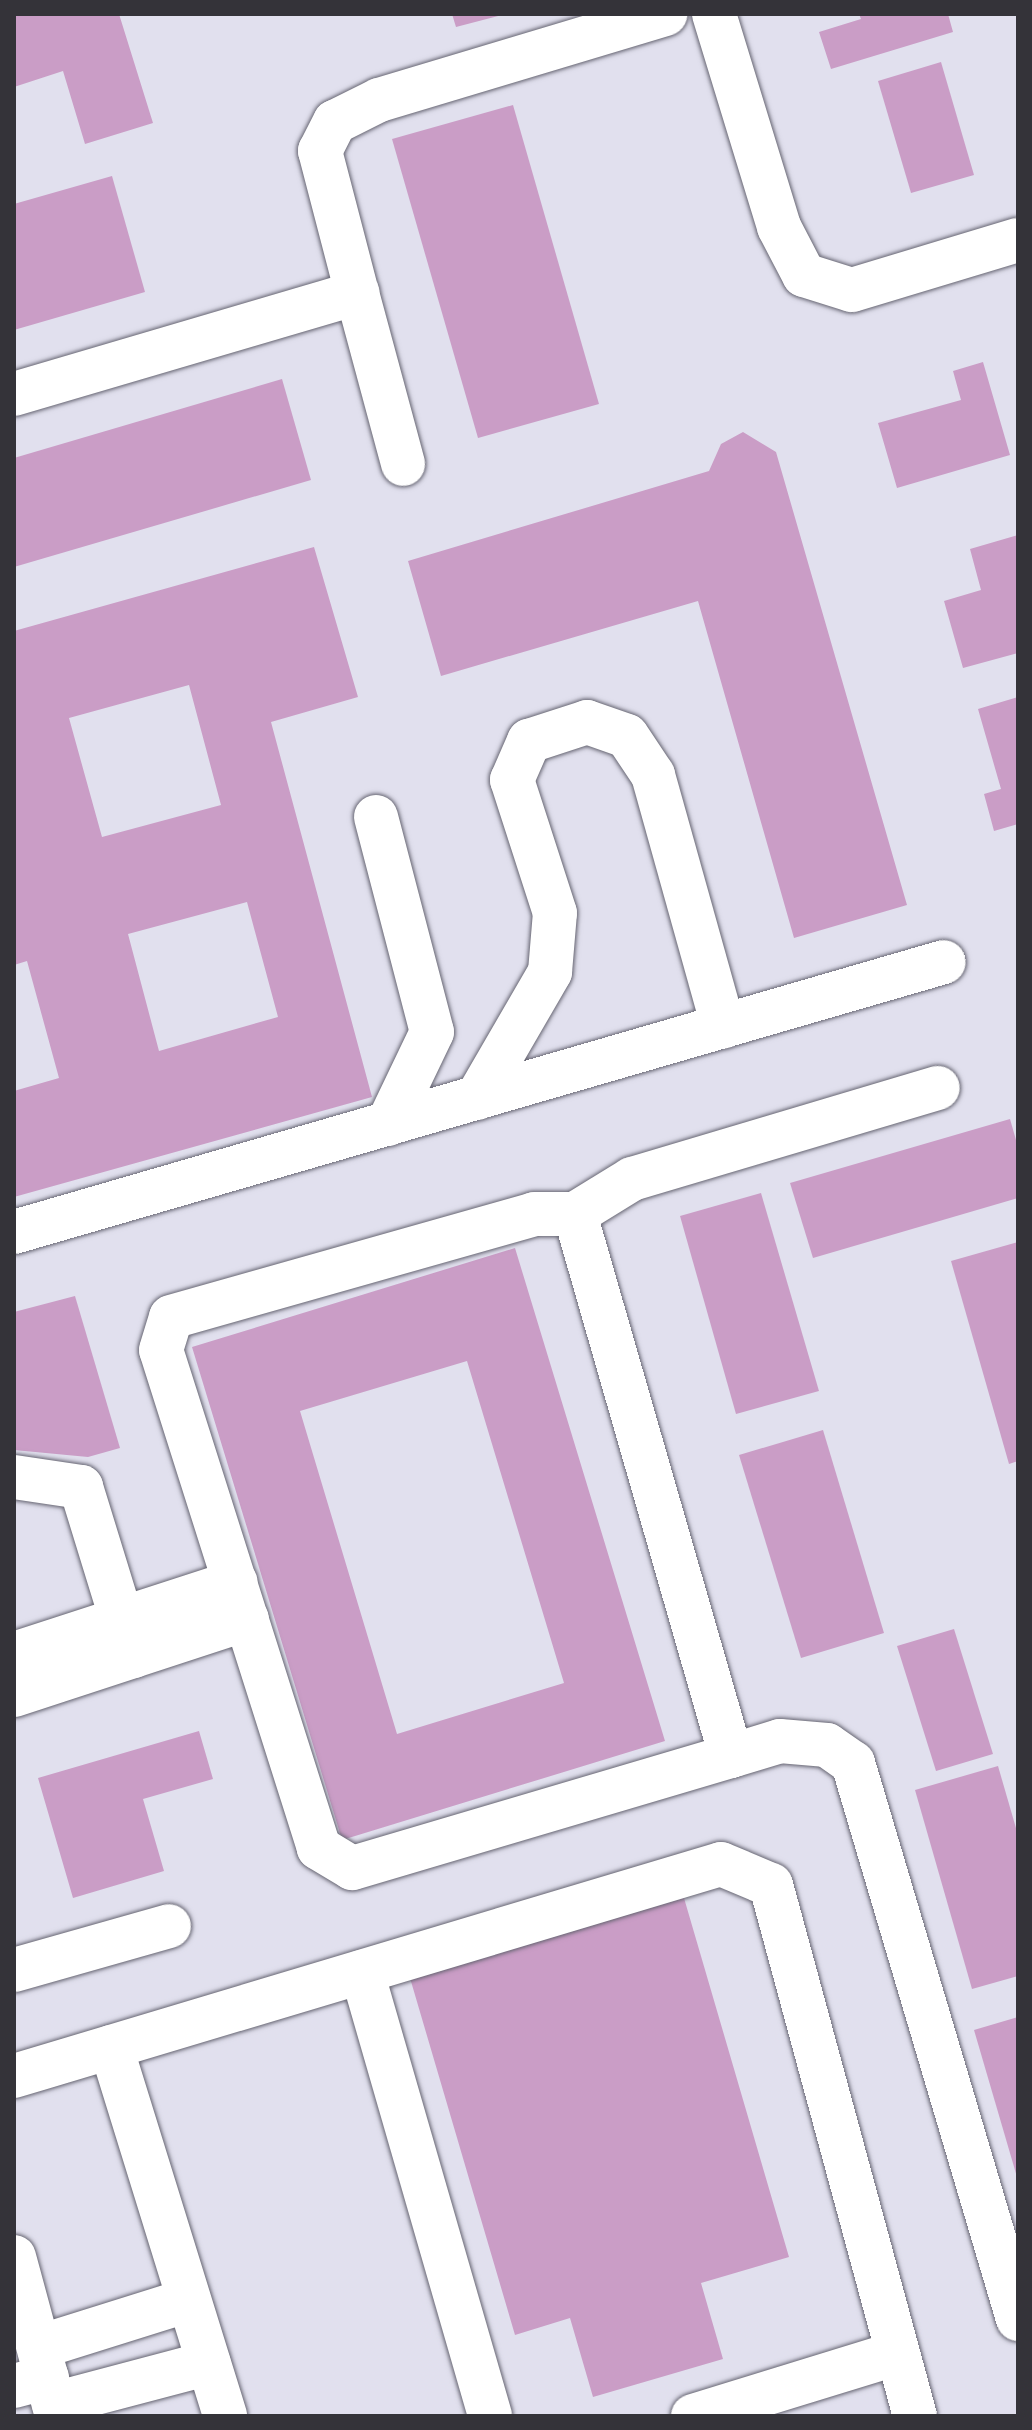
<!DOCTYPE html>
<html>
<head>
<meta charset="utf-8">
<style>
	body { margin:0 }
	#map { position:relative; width:1032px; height:2430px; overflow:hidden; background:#e1e0ee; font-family:"PT Sans",sans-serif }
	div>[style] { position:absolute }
	.building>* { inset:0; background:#ca9dc6 }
	.roads { filter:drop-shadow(0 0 2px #666572) drop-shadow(0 0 2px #666572) }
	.minor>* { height:44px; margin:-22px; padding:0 22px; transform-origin:22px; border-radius:22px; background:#fff }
	.major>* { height:44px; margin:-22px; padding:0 22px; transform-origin:22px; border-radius:22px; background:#fff }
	span { translate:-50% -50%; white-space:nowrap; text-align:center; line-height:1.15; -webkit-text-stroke:6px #fff; paint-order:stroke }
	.frame { position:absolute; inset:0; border:16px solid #343339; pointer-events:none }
</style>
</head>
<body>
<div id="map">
	<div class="building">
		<i style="clip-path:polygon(14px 14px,119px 14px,153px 123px,85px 144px,63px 71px,14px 87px)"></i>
		<i style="clip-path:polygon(452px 14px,502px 14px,502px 15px,456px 27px)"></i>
		<i style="clip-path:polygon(859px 14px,948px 14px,953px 32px,831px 69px,819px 32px,861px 19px)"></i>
		<i style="clip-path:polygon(941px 62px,974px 175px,911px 193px,878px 81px)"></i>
		<i style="clip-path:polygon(513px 105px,599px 404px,478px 438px,392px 139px)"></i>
		<i style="clip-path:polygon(112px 176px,145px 292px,14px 330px,14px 204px)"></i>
		<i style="clip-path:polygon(983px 362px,1010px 455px,897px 488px,878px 423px,961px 400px,953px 371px)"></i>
		<i style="clip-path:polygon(282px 379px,311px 480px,14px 567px,14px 458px)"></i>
		<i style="clip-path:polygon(743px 432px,776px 452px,907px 905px,794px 938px,698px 601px,441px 676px,408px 561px,709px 471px,721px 444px)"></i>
		<i style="clip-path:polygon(1018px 535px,1018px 653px,963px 668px,944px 601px,981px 590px,970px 549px)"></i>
		<i style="clip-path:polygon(evenodd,314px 547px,358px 697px,271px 722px,372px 1097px,14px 1197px,14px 1091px,59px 1078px,27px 961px,14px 965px,14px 631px,314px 547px,189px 685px,221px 805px,102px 837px,69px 718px,189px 685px,314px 547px,247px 902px,278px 1017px,159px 1051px,128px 934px,247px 902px)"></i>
		<i style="clip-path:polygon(1018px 697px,1018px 824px,994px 831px,984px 794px,1001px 789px,978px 709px)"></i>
		<i style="clip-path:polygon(1010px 1119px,1018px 1147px,1018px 1198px,813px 1258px,790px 1183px)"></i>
		<i style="clip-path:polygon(761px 1193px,819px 1391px,736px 1414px,680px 1216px)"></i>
		<i style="clip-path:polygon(1018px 1242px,1018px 1461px,1009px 1464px,951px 1261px)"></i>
		<i style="clip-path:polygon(evenodd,515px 1248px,665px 1741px,342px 1840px,192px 1347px,515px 1248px,467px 1361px,564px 1683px,397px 1734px,300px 1411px,467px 1361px)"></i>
		<i style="clip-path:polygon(75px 1296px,120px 1448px,88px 1457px,14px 1450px,14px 1312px)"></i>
		<i style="clip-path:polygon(823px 1430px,884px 1633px,801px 1658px,739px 1455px)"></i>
		<i style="clip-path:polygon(954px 1629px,993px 1754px,936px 1771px,897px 1646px)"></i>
		<i style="clip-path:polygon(199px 1731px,213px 1779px,143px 1799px,164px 1871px,73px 1898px,38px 1778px)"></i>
		<i style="clip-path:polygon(998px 1766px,1018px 1835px,1018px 1976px,972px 1989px,915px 1790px)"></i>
		<i style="clip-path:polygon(684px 1898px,789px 2257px,701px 2283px,723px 2359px,593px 2397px,570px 2318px,515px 2335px,410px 1978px)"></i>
		<i style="clip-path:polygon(1018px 2017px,1018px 2177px,1017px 2177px,974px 2030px)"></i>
	</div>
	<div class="roads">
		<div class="minor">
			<i style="left:714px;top:14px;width:223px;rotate:73deg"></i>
			<i style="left:779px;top:227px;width:54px;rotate:62.5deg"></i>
			<i style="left:804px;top:275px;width:50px;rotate:17.4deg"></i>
			<i style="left:852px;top:290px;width:173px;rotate:-16.8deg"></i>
			<i style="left:357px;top:293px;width:147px;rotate:-104.6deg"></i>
			<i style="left:320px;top:151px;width:33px;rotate:-63deg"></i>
			<i style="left:335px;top:122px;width:49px;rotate:-26.6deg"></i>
			<i style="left:379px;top:100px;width:299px;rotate:-16.7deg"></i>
			<i style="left:14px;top:394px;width:358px;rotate:-16.4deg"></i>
			<i style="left:357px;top:293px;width:177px;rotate:74.9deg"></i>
			<i style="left:376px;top:817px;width:222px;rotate:75.4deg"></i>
			<i style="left:432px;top:1032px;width:102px;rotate:115.6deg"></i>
			<i style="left:477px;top:1098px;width:146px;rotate:-59.9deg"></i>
			<i style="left:550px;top:972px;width:59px;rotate:-85.2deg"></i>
			<i style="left:555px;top:913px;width:140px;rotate:-107.9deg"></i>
			<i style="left:512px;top:780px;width:43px;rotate:-66.4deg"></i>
			<i style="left:529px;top:741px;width:61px;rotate:-18.1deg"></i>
			<i style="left:587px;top:722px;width:42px;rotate:19.3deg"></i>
			<i style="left:627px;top:736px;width:47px;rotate:56.3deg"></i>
			<i style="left:653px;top:775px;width:261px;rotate:74.4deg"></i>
			<i style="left:575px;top:1214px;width:564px;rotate:73.94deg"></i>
			<i style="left:731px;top:1756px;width:51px;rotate:-17deg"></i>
			<i style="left:780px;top:1741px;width:47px;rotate:4.9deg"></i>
			<i style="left:827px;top:1745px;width:32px;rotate:35deg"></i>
			<i style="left:853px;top:1763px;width:580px;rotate:73.47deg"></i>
			<i style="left:14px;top:1232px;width:968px;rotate:-16.19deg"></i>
			<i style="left:14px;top:1477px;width:68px;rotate:8.5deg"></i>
			<i style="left:81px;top:1487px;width:177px;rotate:72.9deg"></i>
			<i style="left:14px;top:1654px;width:233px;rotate:-18deg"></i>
			<i style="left:14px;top:1695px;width:245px;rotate:-18.1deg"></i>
			<i style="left:731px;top:1756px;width:395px;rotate:163.5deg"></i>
			<i style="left:352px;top:1868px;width:39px;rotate:-149deg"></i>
			<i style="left:319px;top:1848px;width:522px;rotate:-107.6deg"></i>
			<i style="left:161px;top:1350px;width:34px;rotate:-73deg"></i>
			<i style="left:171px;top:1317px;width:377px;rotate:-15.8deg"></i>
			<i style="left:534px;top:1214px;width:41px"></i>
			<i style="left:575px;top:1214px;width:67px;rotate:-31.6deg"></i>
			<i style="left:632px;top:1179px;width:319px;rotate:-16.6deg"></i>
			<i style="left:14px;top:1970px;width:161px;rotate:-15.8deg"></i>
			<i style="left:362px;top:1972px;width:462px;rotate:73.9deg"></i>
			<i style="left:111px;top:2047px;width:386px;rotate:72.8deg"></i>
			<i style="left:14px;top:2076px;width:738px;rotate:-16.69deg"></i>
			<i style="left:721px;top:1864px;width:54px;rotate:22.8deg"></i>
			<i style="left:771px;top:1885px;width:550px;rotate:74.83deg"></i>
			<i style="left:39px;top:2347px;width:157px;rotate:-17.4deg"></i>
			<i style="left:14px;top:2386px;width:34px;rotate:-15deg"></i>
			<i style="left:54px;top:2404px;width:160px;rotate:-14.8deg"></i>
			<i style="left:693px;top:2416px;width:214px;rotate:-17.1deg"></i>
		</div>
		<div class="major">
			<i style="left:14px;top:2257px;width:165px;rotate:74.9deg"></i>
		</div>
	</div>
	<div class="frame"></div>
</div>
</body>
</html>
